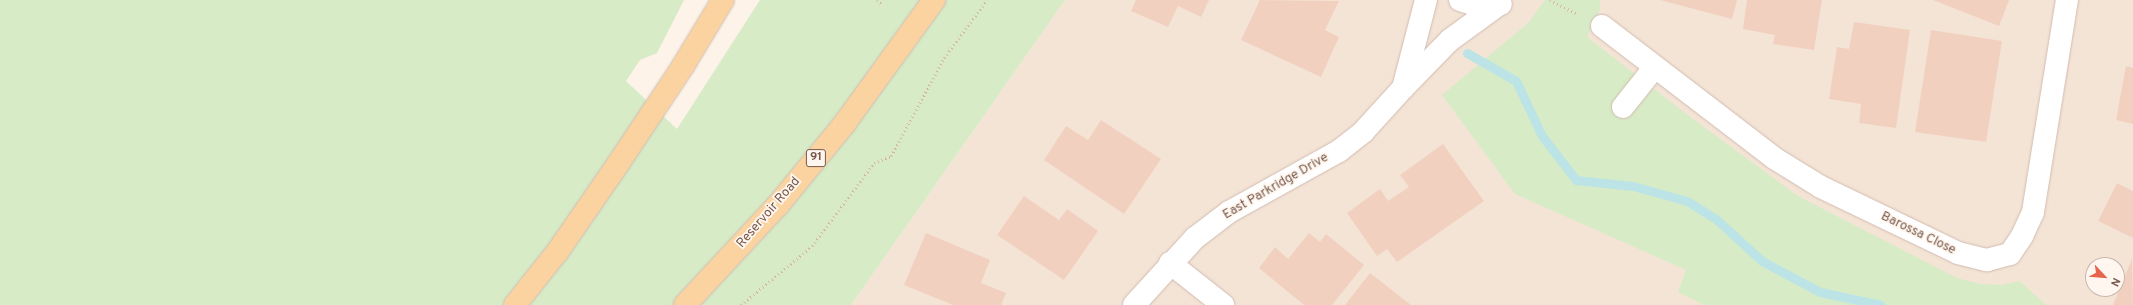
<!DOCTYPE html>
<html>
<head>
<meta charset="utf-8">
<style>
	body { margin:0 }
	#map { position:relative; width:2133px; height:305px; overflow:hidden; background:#fdf3e8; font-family:Overpass,sans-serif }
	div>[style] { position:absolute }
	.residential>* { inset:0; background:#f4e4d6 }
	.green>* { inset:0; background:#d7ebc6 }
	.stream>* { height:9px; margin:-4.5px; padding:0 4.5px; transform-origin:4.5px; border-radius:4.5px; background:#bce4e7 }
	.building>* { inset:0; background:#f2d0bf }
	.path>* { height:2.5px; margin-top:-1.25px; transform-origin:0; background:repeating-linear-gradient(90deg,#d8b3a2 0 1px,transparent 0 4px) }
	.roads { filter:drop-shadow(0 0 1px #d1bcb0) drop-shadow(0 0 1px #d1bcb0) }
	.minor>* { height:22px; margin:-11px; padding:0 11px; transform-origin:11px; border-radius:11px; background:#fff }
	.major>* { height:22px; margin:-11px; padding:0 11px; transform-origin:11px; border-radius:11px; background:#fbd3a1 }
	span { translate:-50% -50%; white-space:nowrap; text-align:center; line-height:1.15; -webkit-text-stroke:3.5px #fff7ef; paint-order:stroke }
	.shield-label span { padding:1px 3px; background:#fff7ef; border:1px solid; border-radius:3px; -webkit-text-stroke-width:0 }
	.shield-label { font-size:12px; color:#77584b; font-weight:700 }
	.street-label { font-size:13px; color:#77584b }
	.north { position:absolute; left:2085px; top:257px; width:40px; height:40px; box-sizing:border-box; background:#fff7ef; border:1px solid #c9b7ad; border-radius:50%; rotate:116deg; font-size:11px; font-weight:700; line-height:16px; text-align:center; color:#77584b }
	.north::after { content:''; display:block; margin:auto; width:14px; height:18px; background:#e7644d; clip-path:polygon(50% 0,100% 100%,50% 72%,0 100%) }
</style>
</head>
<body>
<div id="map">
	<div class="residential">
		<i style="clip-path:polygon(evenodd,1065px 0,2133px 0,2133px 305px,851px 305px,1065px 0,2093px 265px,2117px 265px,2117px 289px,2093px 289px,2093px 265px)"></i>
	</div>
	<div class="green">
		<i style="clip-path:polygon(0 0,684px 0,657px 53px,640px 60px,626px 81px,677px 129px,760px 0,1065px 0,851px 305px,0 305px)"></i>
		<i style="clip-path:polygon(1545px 0,1600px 0,1600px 9px,1587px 37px,1689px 116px,1798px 196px,1957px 278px,1981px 284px,2001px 285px,2020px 281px,2046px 305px,1704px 305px,1678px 292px,1686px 270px,1515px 194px,1442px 95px,1528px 23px)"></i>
	</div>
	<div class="stream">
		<i style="left:1467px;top:53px;width:56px;rotate:29.7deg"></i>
		<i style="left:1516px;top:81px;width:61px;rotate:64.7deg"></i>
		<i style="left:1542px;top:136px;width:56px;rotate:52.3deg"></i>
		<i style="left:1576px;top:180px;width:57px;rotate:6deg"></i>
		<i style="left:1633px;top:186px;width:56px;rotate:15.5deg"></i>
		<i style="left:1687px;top:201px;width:34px;rotate:32deg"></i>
		<i style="left:1716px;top:219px;width:62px;rotate:42.4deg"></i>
		<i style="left:1762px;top:261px;width:66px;rotate:28.1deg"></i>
		<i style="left:1820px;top:292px;width:62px;rotate:12deg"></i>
	</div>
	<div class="building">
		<i style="clip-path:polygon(1136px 0,1209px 0,1201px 17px,1178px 6px,1168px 27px,1131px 11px)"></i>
		<i style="clip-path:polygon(1260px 0,1339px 1px,1325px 30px,1339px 37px,1321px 77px,1241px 40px)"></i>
		<i style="clip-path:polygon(1660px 0,1737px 0,1732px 19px)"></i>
		<i style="clip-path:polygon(1747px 0,1822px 0,1814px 50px,1773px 44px,1775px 35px,1743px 29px)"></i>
		<i style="clip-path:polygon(1933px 0,2009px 0,1999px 26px)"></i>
		<i style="clip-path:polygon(1854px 22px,1910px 30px,1896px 128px,1859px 123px,1861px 104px,1829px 99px,1837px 47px,1849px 49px)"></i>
		<i style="clip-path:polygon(1931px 30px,2002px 41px,1986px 142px,1915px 132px)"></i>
		<i style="clip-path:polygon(2126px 66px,2133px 68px,2133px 124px,2116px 120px)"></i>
		<i style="clip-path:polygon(1101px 120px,1161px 159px,1124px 214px,1044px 160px,1066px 126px,1088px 140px)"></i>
		<i style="clip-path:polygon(1443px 144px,1484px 201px,1397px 262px,1387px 249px,1377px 256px,1347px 213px,1380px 189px,1388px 201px,1409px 187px,1400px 175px)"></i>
		<i style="clip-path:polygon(2117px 183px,2133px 191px,2133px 238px,2098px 221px)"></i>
		<i style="clip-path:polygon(1024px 196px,1059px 220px,1067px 209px,1098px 231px,1064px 280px,997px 235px)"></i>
		<i style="clip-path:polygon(926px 233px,990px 260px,981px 283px,1006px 293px,1001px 305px,953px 305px,904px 285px)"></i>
		<i style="clip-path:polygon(1309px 233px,1320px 242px,1326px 234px,1364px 265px,1332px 305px,1304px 305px,1259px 268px,1275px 247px,1288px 259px)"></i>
		<i style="clip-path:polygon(2132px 259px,2133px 305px,2113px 305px)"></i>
		<i style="clip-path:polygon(1370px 273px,1411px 305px,1345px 305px)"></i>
	</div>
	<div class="path">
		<i style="left:877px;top:0;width:6px;rotate:39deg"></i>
		<i style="left:1550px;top:0;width:31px;rotate:27deg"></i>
		<i style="left:741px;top:305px;width:92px;rotate:-39.7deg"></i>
		<i style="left:812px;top:246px;width:104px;rotate:-53.2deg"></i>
		<i style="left:874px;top:163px;width:18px;rotate:-22deg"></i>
		<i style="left:891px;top:156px;width:111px;rotate:-61.6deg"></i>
		<i style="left:944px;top:58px;width:72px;rotate:-53.4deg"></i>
	</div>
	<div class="roads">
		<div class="minor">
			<i style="left:1426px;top:0;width:91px;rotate:104.6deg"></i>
			<i style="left:1403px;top:88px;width:67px;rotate:-45.6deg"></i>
			<i style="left:1450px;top:40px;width:59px;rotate:-36.1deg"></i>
			<i style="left:1460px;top:0;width:23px;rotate:18deg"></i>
			<i style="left:1482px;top:7px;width:19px;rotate:-9deg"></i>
			<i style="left:1602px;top:26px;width:217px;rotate:37.5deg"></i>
			<i style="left:1774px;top:158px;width:55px;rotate:31.7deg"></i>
			<i style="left:1821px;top:187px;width:152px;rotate:25.7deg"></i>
			<i style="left:1958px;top:253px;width:30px;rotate:14deg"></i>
			<i style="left:1987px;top:260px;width:24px;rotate:-15deg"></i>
			<i style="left:2010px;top:254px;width:22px;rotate:-56deg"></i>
			<i style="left:2022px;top:236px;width:26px;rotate:-65deg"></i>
			<i style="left:2033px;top:212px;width:215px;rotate:-80.9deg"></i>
			<i style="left:1623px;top:107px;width:50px;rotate:-51.5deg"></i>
			<i style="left:1170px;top:263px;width:68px;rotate:38.4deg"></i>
			<i style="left:1134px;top:305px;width:91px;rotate:-47.7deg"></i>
			<i style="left:1195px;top:238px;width:43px;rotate:-37.4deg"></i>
			<i style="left:1229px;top:212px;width:126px;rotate:-29deg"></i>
			<i style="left:1339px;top:151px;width:31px;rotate:-38deg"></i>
			<i style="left:1363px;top:132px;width:59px;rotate:-47.7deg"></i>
		</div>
		<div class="major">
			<i style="left:515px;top:305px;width:69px;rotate:-51.5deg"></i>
			<i style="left:558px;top:251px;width:106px;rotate:-55.4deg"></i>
			<i style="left:618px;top:164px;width:118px;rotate:-56.4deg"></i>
			<i style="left:683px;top:66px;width:77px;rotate:-58.8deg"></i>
			<i style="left:685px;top:305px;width:137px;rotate:-47.1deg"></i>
			<i style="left:778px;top:205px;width:106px;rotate:-50.7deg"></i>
			<i style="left:845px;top:123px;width:152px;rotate:-54.1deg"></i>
		</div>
	</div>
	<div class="shield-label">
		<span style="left:816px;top:158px">91</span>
	</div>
	<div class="street-label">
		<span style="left:1276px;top:187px;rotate:-30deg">East Parkridge Drive</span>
		<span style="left:769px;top:213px;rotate:-49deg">Reservoir Road</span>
		<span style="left:1918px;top:234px;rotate:26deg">Barossa Close</span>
	</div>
	<div class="north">N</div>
</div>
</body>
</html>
